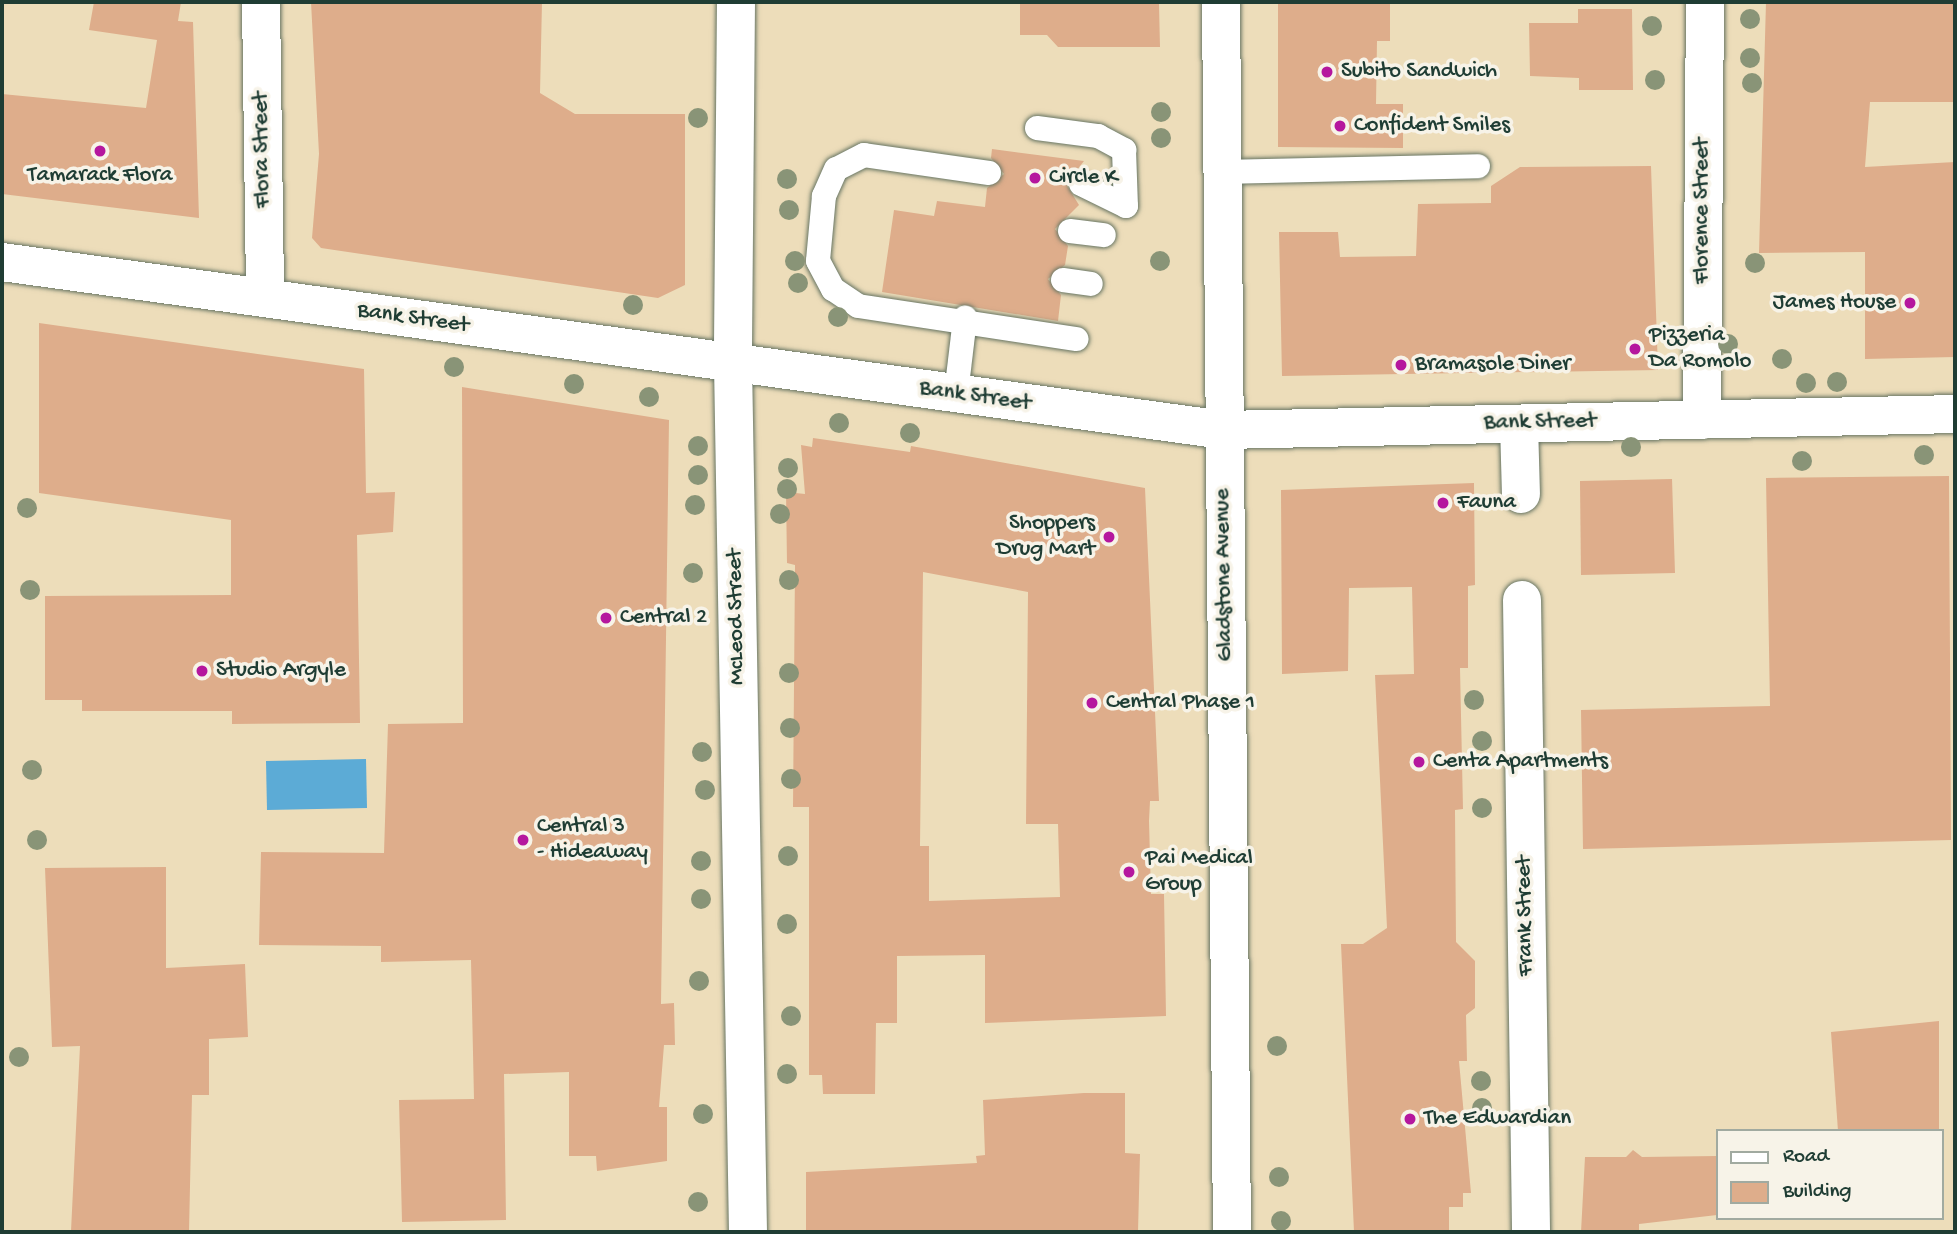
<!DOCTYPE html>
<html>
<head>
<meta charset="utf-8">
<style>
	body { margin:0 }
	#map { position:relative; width:1957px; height:1234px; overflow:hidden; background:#edddba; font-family:"Gochi Hand",sans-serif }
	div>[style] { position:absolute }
	.water>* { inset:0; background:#5cabd6 }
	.building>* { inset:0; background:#dead8b }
	.roads { filter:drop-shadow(0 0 2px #677563) drop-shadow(0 0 2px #677563) }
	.service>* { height:24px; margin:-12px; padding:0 12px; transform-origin:12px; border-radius:12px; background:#fff }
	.minor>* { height:38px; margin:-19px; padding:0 19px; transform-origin:19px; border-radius:19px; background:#fff }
	.secondary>* { height:38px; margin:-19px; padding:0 19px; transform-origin:19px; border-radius:19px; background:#fff }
	.primary>* { height:38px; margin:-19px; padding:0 19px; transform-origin:19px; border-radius:19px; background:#fff }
	.trees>* { width:20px; height:20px; margin:-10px; border-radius:50%; background:#899477 }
	.dots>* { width:19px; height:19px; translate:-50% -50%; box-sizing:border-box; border:4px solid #f7f3e8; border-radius:50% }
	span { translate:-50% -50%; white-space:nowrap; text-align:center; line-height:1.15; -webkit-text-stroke:7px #f7f3e8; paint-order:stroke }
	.poi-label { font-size:23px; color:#1f3d34 }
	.left { translate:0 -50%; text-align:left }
	.right { translate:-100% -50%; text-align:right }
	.street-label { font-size:23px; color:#1f3d34 }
	.frame { position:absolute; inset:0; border:4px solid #1f3d34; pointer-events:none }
	.legend { position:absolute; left:1716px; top:1129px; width:228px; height:91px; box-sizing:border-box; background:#f7f3e8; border:2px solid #a1aaa0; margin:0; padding:9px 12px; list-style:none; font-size:21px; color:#1f3d34 }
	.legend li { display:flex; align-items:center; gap:14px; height:35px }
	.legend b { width:35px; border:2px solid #a1aaa0 }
</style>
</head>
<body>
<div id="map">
	<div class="water">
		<i style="clip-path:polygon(366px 759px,367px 808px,267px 810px,266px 761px)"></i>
	</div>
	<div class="building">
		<i style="clip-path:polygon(94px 2px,181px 2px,178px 21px,193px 22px,199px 218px,2px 194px,2px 94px,146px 108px,157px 40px,89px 30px)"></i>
		<i style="clip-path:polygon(311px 2px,542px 2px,540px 93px,575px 114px,685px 114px,685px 285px,658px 298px,321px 248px,312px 238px,319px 154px)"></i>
		<i style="clip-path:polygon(1278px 2px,1390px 2px,1390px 41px,1377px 41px,1376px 104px,1403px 104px,1403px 148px,1278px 147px)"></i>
		<i style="clip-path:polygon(1766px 2px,1955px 2px,1955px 102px,1870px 102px,1865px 167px,1955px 162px,1955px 357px,1865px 359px,1865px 252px,1759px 253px)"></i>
		<i style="clip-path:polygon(1020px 3px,1159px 4px,1160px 47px,1058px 47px,1047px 35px,1020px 35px)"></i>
		<i style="clip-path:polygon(1578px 9px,1632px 9px,1633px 90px,1579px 90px,1579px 78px,1530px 76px,1529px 23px,1578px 23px)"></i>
		<i style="clip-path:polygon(992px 149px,1084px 161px,1066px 184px,1079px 205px,1055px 229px,1068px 246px,1065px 265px,1048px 279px,1061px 295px,1058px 321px,882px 292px,894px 210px,934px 216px,937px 201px,985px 207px,987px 188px,1004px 174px,991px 158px)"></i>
		<i style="clip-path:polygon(1651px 166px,1658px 370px,1282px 376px,1279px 232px,1338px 232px,1340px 257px,1416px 256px,1418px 204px,1491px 203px,1491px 186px,1520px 167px)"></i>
		<i style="clip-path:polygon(39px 323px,364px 369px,366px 493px,395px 492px,393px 532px,357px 535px,360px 723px,232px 724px,232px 711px,82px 711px,82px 700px,45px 700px,45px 596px,231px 595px,231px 520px,39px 493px)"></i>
		<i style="clip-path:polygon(462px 387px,669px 420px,661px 1004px,674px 1003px,675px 1045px,664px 1045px,659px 1107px,667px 1107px,667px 1161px,597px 1171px,596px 1156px,569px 1156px,569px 1072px,504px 1074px,506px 1220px,402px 1222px,399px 1100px,474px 1099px,471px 960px,381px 962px,381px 946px,259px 945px,261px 852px,384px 853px,388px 724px,463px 723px)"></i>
		<i style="clip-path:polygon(evenodd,813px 438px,910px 452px,911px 446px,1145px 488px,1159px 801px,1150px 801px,1149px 821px,1151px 894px,1164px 894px,1166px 1016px,985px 1023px,985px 955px,897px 956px,897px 1023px,876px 1023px,875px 1094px,823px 1094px,822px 1075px,809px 1075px,809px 807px,793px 807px,795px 565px,787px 563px,786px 492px,805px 494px,801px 445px,812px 447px,813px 438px,923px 572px,1028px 592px,1026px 824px,1058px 824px,1060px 897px,929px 901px,929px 846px,920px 846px,923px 572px)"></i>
		<i style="clip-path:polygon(1949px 476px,1951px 840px,1583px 849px,1581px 710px,1770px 706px,1766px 478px)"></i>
		<i style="clip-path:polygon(1672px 479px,1675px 573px,1581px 575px,1580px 481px)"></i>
		<i style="clip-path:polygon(1474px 483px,1475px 585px,1468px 586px,1468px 668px,1460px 668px,1463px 809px,1455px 810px,1456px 942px,1475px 961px,1475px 1008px,1466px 1015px,1467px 1061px,1459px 1061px,1471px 1193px,1463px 1193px,1463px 1207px,1449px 1207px,1449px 1232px,1354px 1232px,1341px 944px,1363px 944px,1387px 928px,1375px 675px,1414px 674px,1412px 587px,1349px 588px,1348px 671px,1282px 674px,1281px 490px)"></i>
		<i style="clip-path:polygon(166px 867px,166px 968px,245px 964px,248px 1037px,209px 1039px,209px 1095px,192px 1095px,189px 1232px,71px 1231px,80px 1046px,52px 1047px,45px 868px)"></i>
		<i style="clip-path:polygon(1939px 1021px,1939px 1131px,1838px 1131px,1831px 1032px)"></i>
		<i style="clip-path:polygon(1084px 1093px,1125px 1093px,1125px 1153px,1140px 1154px,1138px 1232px,806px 1232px,806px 1172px,977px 1163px,976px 1156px,985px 1155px,983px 1100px)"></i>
		<i style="clip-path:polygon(1633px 1150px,1642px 1157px,1717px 1156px,1717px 1215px,1639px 1224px,1639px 1232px,1581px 1232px,1585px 1157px,1626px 1157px)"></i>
	</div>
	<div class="roads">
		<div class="service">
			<i style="left:1037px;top:128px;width:62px;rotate:7.5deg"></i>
			<i style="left:1098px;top:136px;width:30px;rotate:28deg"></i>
			<i style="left:1124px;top:150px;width:56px;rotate:88deg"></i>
			<i style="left:1126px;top:206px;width:50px;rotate:-153.9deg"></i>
			<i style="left:1222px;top:172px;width:256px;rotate:-1.3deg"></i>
			<i style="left:989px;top:173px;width:126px;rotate:-171.8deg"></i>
			<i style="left:864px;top:155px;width:31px;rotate:153deg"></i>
			<i style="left:836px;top:169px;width:30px;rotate:114deg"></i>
			<i style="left:824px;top:196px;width:65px;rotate:95.3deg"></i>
			<i style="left:818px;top:261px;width:32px;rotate:62deg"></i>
			<i style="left:833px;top:289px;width:30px;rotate:34deg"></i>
			<i style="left:858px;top:306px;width:221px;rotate:8.6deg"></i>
			<i style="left:1070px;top:231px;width:34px;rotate:7deg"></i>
			<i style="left:1063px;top:280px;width:28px;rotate:8deg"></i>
			<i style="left:956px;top:394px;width:77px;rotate:-83.2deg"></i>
		</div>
		<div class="minor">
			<i style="left:261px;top:2px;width:296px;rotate:89.2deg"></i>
			<i style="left:736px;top:2px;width:362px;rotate:90.5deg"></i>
			<i style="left:733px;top:364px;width:868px;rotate:89.01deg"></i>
			<i style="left:1702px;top:420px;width:418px;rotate:-89.6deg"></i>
			<i style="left:1519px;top:424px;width:70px;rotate:88.4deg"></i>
			<i style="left:1522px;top:600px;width:632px;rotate:89.18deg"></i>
		</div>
		<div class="secondary">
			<i style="left:1221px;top:2px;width:1230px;rotate:89.49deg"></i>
		</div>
		<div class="primary">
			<i style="left:2px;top:262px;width:1233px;rotate:7.83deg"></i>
			<i style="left:1224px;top:430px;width:731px;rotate:-1.25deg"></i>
		</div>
	</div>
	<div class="trees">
		<i style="left:1750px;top:19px"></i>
		<i style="left:1652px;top:26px"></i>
		<i style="left:1750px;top:58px"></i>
		<i style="left:1655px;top:80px"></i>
		<i style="left:1752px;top:83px"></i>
		<i style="left:1161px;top:112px"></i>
		<i style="left:698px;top:118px"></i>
		<i style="left:1161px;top:138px"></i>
		<i style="left:787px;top:179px"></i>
		<i style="left:789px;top:210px"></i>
		<i style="left:795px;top:261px"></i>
		<i style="left:1160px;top:261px"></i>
		<i style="left:1755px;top:263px"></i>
		<i style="left:798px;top:283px"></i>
		<i style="left:633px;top:305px"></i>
		<i style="left:838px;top:317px"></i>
		<i style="left:1728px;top:344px"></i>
		<i style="left:1782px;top:359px"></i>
		<i style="left:454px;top:367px"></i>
		<i style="left:1837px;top:382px"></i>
		<i style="left:1806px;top:383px"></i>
		<i style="left:574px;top:384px"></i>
		<i style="left:649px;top:397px"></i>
		<i style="left:839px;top:423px"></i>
		<i style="left:910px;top:433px"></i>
		<i style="left:698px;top:446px"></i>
		<i style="left:1631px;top:447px"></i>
		<i style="left:1924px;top:455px"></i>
		<i style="left:1802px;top:461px"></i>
		<i style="left:788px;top:468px"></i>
		<i style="left:698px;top:475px"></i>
		<i style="left:787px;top:489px"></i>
		<i style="left:695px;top:505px"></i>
		<i style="left:27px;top:508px"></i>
		<i style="left:780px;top:514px"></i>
		<i style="left:693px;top:573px"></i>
		<i style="left:789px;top:580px"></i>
		<i style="left:30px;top:590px"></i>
		<i style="left:789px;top:673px"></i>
		<i style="left:1474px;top:700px"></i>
		<i style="left:790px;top:728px"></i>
		<i style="left:1482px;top:741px"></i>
		<i style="left:702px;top:752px"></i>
		<i style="left:32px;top:770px"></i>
		<i style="left:791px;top:779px"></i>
		<i style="left:705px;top:790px"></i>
		<i style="left:1482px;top:808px"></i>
		<i style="left:37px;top:840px"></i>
		<i style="left:788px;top:856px"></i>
		<i style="left:701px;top:861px"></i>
		<i style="left:701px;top:899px"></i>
		<i style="left:787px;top:924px"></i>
		<i style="left:699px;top:981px"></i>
		<i style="left:791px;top:1016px"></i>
		<i style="left:1277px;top:1046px"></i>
		<i style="left:19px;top:1057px"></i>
		<i style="left:787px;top:1074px"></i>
		<i style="left:1481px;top:1081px"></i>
		<i style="left:1482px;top:1108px"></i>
		<i style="left:703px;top:1114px"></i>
		<i style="left:1279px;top:1177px"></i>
		<i style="left:698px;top:1202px"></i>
		<i style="left:1281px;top:1221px"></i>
	</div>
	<div class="dots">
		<i style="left:1327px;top:72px;background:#b5179e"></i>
		<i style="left:1340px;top:126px;background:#b5179e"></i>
		<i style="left:100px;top:151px;background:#b5179e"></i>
		<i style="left:1035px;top:178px;background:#b5179e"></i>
		<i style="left:1910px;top:303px;background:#b5179e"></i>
		<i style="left:1635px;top:349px;background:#b5179e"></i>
		<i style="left:1401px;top:365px;background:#b5179e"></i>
		<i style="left:1443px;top:503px;background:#b5179e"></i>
		<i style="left:1109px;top:537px;background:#b5179e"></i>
		<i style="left:606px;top:618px;background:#b5179e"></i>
		<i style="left:202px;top:671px;background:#b5179e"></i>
		<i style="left:1092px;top:703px;background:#b5179e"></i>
		<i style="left:1419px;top:762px;background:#b5179e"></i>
		<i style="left:523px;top:840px;background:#b5179e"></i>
		<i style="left:1129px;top:872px;background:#b5179e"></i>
		<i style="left:1410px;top:1119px;background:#b5179e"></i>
	</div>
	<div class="poi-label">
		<span class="left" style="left:1341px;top:72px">Subito Sandwich</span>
		<span class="left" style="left:1354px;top:126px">Confident Smiles</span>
		<span style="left:100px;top:176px">Tamarack Flora</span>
		<span class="left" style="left:1049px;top:178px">Circle K</span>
		<span class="right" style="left:1896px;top:303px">James House</span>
		<span class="left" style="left:1649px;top:349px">Pizzeria<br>Da Romolo</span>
		<span class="left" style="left:1415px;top:365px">Bramasole Diner</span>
		<span class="left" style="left:1457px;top:503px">Fauna</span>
		<span class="right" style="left:1095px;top:537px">Shoppers<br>Drug Mart</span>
		<span class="left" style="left:620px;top:618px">Central 2</span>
		<span class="left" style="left:216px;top:671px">Studio Argyle</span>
		<span class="left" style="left:1106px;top:703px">Central Phase 1</span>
		<span class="left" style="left:1433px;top:762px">Centa Apartments</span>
		<span class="left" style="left:537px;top:840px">Central 3<br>- Hideaway</span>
		<span class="left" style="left:1145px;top:872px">Pai Medical<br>Group</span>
		<span class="left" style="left:1424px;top:1119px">The Edwardian</span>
	</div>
	<div class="street-label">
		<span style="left:263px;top:150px;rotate:-91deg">Flora Street</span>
		<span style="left:1703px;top:211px;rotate:-90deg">Florence Street</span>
		<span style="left:413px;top:319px;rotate:8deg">Bank Street</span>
		<span style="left:975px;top:397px;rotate:8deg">Bank Street</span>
		<span style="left:1540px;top:423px;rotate:-1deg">Bank Street</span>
		<span style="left:1225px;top:575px;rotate:-91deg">Gladstone Avenue</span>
		<span style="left:737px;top:617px;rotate:-91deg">McLeod Street</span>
		<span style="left:1526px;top:916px;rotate:-91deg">Frank Street</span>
	</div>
	<div class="frame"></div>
	<ul class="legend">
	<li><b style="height:9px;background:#fff"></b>Road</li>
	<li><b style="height:19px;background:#dead8b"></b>Building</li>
	</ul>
</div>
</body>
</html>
